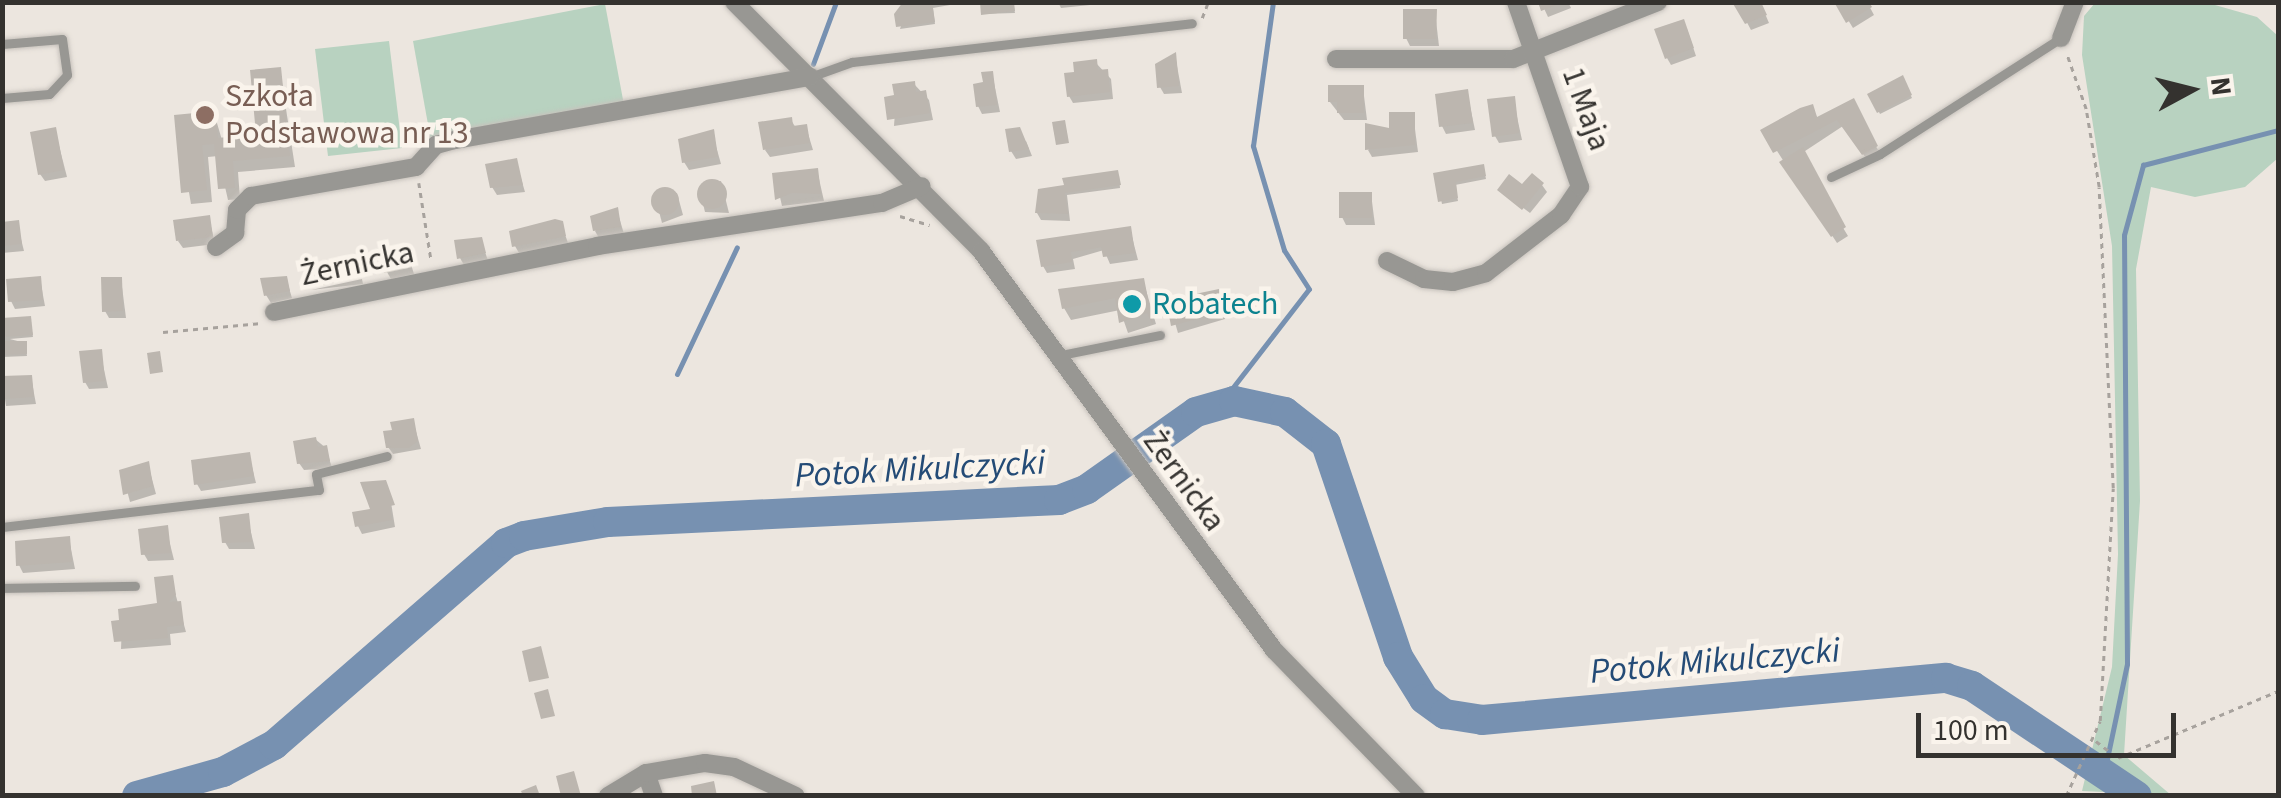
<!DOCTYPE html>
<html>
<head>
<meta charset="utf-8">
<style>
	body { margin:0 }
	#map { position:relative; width:2281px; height:798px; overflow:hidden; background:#ece6df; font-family:"Source Sans 3",sans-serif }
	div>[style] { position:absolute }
	.green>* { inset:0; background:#b8d2c0 }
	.shadow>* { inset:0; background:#0003 }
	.stream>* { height:5px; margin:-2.5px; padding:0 2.5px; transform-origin:2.5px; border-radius:2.5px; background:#7791b1 }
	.river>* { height:30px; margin:-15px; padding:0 15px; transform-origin:15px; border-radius:15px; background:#7791b1 }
	.building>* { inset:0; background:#bcb6af }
	.round { border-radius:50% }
	.path>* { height:2.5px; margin-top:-1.25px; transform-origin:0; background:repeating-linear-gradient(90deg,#a7a29d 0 5px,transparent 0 10px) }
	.roads { filter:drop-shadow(0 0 2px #c7c2bc) drop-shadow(0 0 2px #c7c2bc) }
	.lane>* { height:9px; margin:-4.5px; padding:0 4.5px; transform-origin:4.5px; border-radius:4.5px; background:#989793 }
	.street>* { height:18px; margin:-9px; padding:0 9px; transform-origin:9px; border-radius:9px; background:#989793 }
	.dots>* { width:28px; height:28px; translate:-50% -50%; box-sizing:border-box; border:5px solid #faf4ec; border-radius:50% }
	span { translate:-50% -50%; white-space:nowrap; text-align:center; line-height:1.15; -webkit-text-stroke:9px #faf4ec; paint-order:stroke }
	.education-label { font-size:32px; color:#785e54 }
	.left { translate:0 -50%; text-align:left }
	.street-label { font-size:32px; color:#34322f }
	.culture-label { font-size:32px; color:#0d838f }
	.water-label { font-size:35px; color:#244b76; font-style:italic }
	.frame { position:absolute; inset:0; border:5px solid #34322f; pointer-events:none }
	.north { position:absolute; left:2141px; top:40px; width:100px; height:100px; -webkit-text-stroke:8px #faf4ec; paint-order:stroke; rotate:83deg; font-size:28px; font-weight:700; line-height:40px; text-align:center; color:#34322f }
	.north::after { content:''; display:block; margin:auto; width:35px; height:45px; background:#34322f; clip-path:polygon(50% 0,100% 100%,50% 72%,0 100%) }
	.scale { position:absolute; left:1916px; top:713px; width:260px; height:45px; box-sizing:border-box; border:5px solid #34322f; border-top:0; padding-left:12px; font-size:30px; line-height:35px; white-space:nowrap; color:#34322f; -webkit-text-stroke:8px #faf4ec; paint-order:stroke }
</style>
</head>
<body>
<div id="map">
	<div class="green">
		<i style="clip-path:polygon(2095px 3px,2208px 3px,2257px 17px,2278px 36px,2278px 158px,2245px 187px,2195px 197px,2151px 187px,2136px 269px,2140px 501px,2124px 755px,2171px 795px,2082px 791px,2112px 667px,2118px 554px,2112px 246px,2082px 55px,2084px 16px)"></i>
		<i style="clip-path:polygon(605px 4px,624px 105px,431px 141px,413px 41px)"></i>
		<i style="clip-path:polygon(389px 41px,402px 148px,328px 156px,315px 49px)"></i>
	</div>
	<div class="shadow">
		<i style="clip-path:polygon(909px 2px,950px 2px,950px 5px,933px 8px,935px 24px,900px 29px)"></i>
		<i style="clip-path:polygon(1013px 2px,1015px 13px,983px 14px)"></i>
		<i style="clip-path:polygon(1058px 2px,1090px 2px,1090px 5px,1061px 8px)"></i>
		<i style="clip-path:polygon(1541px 2px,1568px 2px,1571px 8px,1548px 17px)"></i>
		<i style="clip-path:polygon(1736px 2px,1760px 2px,1769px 23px,1751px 30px)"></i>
		<i style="clip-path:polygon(1837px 2px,1867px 2px,1874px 15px,1853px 28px)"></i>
		<i style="clip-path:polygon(1435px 12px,1439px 46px,1410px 46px,1406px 38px)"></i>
		<i style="clip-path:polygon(1687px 29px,1696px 56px,1671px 65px,1667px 58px)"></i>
		<i style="clip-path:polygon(1175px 55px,1182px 93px,1164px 94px,1160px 87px)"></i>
		<i style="clip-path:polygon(1095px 62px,1111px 79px,1113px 99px,1073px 103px,1069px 96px,1077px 74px)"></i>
		<i style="clip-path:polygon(280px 70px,295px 167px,238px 172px,240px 199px,228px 200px,218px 156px,208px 157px,212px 202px,191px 204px,176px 117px,214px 113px,222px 140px,258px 136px)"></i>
		<i style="clip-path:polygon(992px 73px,1000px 112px,982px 114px,978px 106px)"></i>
		<i style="clip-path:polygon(1902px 79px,1912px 98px,1880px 114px,1870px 95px)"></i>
		<i style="clip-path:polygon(914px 84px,929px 100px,933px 120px,894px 126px,896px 97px)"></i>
		<i style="clip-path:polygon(1363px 88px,1367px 120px,1344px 120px,1330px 102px)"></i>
		<i style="clip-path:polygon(1467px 92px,1475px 130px,1446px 134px,1442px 126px)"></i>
		<i style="clip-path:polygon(1513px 98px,1522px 140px,1499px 143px,1495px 136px)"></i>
		<i style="clip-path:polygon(1853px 101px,1880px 154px,1868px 161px,1843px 126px,1799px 155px,1848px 236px,1837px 243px,1764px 131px,1812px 108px,1818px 119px)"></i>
		<i style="clip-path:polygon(1413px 114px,1418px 152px,1372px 157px,1368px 150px)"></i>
		<i style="clip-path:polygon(791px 120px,796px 128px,806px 127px,813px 150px,770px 157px,765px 150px)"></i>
		<i style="clip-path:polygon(55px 130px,67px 177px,45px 181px,40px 174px)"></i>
		<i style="clip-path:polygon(712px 132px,721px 164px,689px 170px,684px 162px)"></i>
		<i style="clip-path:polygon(1026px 141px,1032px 156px,1016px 159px,1011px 151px)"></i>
		<i style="clip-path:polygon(516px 161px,525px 192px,497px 195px,492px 187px)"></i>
		<i style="clip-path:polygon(1484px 169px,1486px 179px,1455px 185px,1458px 201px,1442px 204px,1436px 175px)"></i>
		<i style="clip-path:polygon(817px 170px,824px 201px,782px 206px,775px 175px)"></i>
		<i style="clip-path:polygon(1119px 175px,1120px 188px,1067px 195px,1070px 221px,1041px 220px,1037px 213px,1040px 191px)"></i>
		<i style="clip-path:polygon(721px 181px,729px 213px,705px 212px,699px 187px)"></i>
		<i style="clip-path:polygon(1542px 185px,1547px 192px,1530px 213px,1500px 190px)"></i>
		<i style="clip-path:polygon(654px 192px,677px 193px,683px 215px,662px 223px)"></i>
		<i style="clip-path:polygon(1371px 194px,1375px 225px,1346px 225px,1342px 217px)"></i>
		<i style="clip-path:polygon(617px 210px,624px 234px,599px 238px,595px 231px)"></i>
		<i style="clip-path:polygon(209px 218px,215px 244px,183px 248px,178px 241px)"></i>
		<i style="clip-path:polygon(17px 223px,24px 251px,2px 253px,2px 225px)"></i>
		<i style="clip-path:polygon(561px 223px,568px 243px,519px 253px,515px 246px)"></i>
		<i style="clip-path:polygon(1130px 229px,1138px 260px,1110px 264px,1104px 250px,1073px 259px,1075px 269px,1047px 273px,1043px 266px,1039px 242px)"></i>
		<i style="clip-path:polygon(481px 239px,488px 261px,464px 265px,460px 258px)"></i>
		<i style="clip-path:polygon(407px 251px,414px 274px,391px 279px,387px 272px)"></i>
		<i style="clip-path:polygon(286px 278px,292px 298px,271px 303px,266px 295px)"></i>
		<i style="clip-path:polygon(40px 279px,45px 306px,15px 309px,11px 301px)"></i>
		<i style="clip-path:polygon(121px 279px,126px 318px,109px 318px,105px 311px)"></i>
		<i style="clip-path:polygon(362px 279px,363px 284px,311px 290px)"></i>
		<i style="clip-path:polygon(1143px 280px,1156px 324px,1128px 333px,1120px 310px,1071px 320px,1064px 308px)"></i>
		<i style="clip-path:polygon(1217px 292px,1225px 319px,1178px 333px,1169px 302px)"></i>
		<i style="clip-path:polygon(30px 319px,33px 337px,10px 339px,25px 343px,27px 356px,2px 357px,4px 337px)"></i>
		<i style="clip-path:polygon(100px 351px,108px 388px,89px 389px,85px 382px)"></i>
		<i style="clip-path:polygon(31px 377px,36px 404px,6px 406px,2px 379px)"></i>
		<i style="clip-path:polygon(413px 421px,421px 449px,393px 454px,388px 447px)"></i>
		<i style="clip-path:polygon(315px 439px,326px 448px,332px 468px,304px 470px,299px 463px)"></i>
		<i style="clip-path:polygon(249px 455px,256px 483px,201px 491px,197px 484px)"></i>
		<i style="clip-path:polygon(148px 464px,156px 494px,130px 502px,122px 471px)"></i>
		<i style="clip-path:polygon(389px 490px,395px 527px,362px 534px,358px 526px)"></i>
		<i style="clip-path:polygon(247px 516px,255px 549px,229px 549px,225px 542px)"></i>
		<i style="clip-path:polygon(166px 528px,174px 560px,148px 561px,144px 554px)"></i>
		<i style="clip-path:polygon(69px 539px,75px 569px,23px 573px,19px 565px)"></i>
		<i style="clip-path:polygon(171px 578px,186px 632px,170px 634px,171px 645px,121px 649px,122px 622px,160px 605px)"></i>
	</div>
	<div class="stream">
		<i style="left:813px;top:64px;width:66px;rotate:-69.6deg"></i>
		<i style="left:677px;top:374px;width:140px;rotate:-64.7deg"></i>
		<i style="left:1220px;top:404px;width:145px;rotate:-52.3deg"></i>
		<i style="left:1309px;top:289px;width:46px;rotate:-122.7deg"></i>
		<i style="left:1284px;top:250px;width:109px;rotate:-106.6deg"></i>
		<i style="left:1253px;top:146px;width:145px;rotate:-82.1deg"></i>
		<i style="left:2104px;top:773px;width:111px;rotate:-78.1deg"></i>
		<i style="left:2127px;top:664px;width:429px;rotate:-90.4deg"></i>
		<i style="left:2124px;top:235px;width:73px;rotate:-74.8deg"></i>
		<i style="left:2143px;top:165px;width:139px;rotate:-14.5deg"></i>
	</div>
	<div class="river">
		<i style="left:137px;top:796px;width:89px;rotate:-15.6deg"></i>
		<i style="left:223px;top:772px;width:58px;rotate:-27.9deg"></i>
		<i style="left:274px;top:745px;width:308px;rotate:-41deg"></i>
		<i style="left:506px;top:543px;width:19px;rotate:-21deg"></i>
		<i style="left:524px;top:536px;width:85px;rotate:-9.5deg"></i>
		<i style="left:608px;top:522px;width:452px;rotate:-2.8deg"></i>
		<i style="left:1059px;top:500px;width:30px;rotate:-21deg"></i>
		<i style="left:1087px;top:489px;width:133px;rotate:-35.2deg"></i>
		<i style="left:1196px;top:412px;width:40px;rotate:-16deg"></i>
		<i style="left:1234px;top:401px;width:52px;rotate:12.2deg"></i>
		<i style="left:1285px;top:412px;width:52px;rotate:38deg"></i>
		<i style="left:1326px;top:444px;width:225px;rotate:71.3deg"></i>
		<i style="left:1398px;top:657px;width:49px;rotate:58.2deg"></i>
		<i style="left:1424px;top:699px;width:26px;rotate:36deg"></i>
		<i style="left:1445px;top:714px;width:37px;rotate:9deg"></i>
		<i style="left:1482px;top:720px;width:466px;rotate:-5.2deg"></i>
		<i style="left:1946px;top:678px;width:27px;rotate:17deg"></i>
		<i style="left:1972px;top:686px;width:198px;rotate:33.7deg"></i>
	</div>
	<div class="building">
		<i style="clip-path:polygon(903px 2px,932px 2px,935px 22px,896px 27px,894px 14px)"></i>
		<i style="clip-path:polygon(980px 2px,1014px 2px,1015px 11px,981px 15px)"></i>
		<i style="clip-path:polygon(1538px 2px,1562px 2px,1562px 3px,1541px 11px)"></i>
		<i style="clip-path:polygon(1732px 2px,1761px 2px,1767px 15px,1745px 24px)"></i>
		<i style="clip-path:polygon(1834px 2px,1869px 2px,1872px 7px,1846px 23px)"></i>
		<i style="clip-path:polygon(1403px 9px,1437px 9px,1436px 39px,1403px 39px)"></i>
		<i style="clip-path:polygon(1684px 19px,1694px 48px,1665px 59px,1654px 29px)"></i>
		<i style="clip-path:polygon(1176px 52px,1179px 86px,1157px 88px,1155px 64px)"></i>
		<i style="clip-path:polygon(1097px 59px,1098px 70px,1108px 69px,1110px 92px,1067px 97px,1064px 73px,1074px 72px,1073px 62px)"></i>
		<i style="clip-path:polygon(281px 67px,290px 156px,233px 161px,235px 188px,218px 189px,214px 144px,202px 145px,207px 190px,181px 193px,174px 115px,216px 111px,218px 138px,256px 134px,250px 70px)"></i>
		<i style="clip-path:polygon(993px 71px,997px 105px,976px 107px,973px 84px,983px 82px,981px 72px)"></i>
		<i style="clip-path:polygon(1903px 75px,1912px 95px,1877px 113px,1867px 94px)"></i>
		<i style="clip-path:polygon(915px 81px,916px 92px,926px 90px,930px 113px,887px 120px,884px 97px,894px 95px,892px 84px)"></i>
		<i style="clip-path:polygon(1328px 85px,1364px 85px,1364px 113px,1337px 113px,1337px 102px,1328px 102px)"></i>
		<i style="clip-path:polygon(1468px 89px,1473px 123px,1439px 127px,1435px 94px)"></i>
		<i style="clip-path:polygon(1515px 96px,1519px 133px,1492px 137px,1487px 99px)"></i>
		<i style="clip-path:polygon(1854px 98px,1878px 146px,1862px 155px,1837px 120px,1773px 153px,1760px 130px,1800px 108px,1813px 104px,1817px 117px)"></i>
		<i style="clip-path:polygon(1389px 112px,1415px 112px,1415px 145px,1365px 150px,1365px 123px,1389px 128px)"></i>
		<i style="clip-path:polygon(792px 117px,793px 126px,807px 124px,810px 143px,763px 150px,758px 122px)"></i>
		<i style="clip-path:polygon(1065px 120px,1069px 143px,1056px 145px,1052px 122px)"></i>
		<i style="clip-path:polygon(56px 127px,64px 170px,38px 175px,30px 132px)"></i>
		<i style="clip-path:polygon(1020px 127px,1029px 149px,1009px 152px,1005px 129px)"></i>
		<i style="clip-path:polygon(714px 129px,718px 157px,682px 163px,678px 139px)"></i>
		<i style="clip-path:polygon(1803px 147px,1846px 227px,1831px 237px,1779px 162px)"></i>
		<i style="clip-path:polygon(517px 158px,523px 185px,490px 188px,485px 164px)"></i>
		<i style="clip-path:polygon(1484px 164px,1486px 176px,1456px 182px,1458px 198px,1438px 202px,1433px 173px)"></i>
		<i style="clip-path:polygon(818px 168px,821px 194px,792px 193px,775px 200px,772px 173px)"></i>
		<i style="clip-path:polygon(1118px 170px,1121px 185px,1065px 193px,1068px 214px,1035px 213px,1038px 189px,1064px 185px,1062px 178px)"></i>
		<i style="clip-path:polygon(1532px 173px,1544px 183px,1522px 210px,1497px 190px,1509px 174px,1522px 184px)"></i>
		<i class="round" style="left:697px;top:179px;width:30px;height:30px"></i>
		<i class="round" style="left:651px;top:187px;width:28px;height:28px"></i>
		<i style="clip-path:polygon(1339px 192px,1372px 192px,1372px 218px,1339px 218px)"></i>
		<i style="clip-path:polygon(618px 207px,621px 227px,593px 231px,590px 216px)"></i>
		<i style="clip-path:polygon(210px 215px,213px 237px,176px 241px,173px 220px)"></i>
		<i style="clip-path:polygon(555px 219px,563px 221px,566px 236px,512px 247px,509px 231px)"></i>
		<i style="clip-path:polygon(19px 220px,22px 244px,2px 246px,2px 222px)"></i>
		<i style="clip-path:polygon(1131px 226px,1135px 253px,1103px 257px,1101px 247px,1092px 249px,1071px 252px,1072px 262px,1041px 267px,1036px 240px)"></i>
		<i style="clip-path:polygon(482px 237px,486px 253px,457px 259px,454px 240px)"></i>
		<i style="clip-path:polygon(408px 249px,412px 267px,384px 273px,380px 255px)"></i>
		<i style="clip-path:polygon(350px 261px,357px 262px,360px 277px,307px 288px,304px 273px,310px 269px)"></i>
		<i style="clip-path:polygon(41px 276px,43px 300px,8px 302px,6px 279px)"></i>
		<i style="clip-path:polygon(287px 276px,290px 291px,264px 296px,260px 278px)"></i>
		<i style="clip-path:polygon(101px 277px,122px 277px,123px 311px,102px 312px)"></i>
		<i style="clip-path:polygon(1144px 278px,1153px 325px,1147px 313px,1119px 323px,1115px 298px,1062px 309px,1058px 289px)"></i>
		<i style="clip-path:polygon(1219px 289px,1223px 312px,1171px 326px,1166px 300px)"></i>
		<i style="clip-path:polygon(31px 316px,33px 335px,2px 337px,2px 318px)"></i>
		<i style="clip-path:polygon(2px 341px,27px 341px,27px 354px,2px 355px)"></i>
		<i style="clip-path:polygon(102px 349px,105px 381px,83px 383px,79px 351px)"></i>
		<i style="clip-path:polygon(160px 351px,163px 372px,150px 374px,147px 353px)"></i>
		<i style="clip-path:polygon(32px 375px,34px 397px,2px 399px,2px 376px)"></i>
		<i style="clip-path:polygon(414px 418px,418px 441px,409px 448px,386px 448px,383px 431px,392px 430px,390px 422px)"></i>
		<i style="clip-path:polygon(316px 437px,318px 447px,327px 445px,330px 461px,297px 464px,293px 441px)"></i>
		<i style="clip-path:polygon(250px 452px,254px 476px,194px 485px,191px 460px)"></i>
		<i style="clip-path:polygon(149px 461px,153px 486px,123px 495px,119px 470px)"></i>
		<i style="clip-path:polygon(386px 480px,395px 505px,390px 506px,392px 520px,355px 527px,352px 512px,370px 509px,360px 482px)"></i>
		<i style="clip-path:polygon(249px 513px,252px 542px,222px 543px,219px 517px)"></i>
		<i style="clip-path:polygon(168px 525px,171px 553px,141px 555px,138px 529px)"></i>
		<i style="clip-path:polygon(70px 536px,72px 562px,16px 566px,15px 541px)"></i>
		<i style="clip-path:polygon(173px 575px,176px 595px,169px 602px,181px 601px,184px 625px,167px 627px,168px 638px,114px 642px,111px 621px,119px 620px,118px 609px,157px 603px,154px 577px)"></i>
		<i style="clip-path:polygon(541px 646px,549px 678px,529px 682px,522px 651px)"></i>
		<i style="clip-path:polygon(548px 689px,555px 716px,541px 719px,534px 693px)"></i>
		<i style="clip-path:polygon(574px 771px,581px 796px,561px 796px,556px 776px)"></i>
		<i style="clip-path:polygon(714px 781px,717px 796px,692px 796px,691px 786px)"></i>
		<i style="clip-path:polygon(536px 785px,540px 796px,523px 796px,521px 791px)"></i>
	</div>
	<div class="path">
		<i style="left:1202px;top:18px;width:17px;rotate:-69deg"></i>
		<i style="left:419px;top:183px;width:77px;rotate:81deg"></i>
		<i style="left:900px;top:216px;width:31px;rotate:17deg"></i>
		<i style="left:163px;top:332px;width:98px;rotate:-5.2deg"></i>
		<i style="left:2096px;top:741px;width:28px;rotate:38deg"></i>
		<i style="left:2118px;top:758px;width:173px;rotate:-22.7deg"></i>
		<i style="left:2066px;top:796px;width:82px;rotate:-65.6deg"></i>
		<i style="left:2100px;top:721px;width:233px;rotate:-86.8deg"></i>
		<i style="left:2113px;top:488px;width:301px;rotate:-92.7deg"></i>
		<i style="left:2099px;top:187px;width:79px;rotate:-99.5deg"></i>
		<i style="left:2086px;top:109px;width:57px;rotate:-109.4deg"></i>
	</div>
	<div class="roads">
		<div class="lane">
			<i style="left:2px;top:44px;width:60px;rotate:-4.8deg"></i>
			<i style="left:62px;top:39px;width:36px;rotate:82deg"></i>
			<i style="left:67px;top:75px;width:26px;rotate:133deg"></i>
			<i style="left:49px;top:94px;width:47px;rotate:175.1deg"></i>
			<i style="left:810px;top:77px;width:45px;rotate:-19.7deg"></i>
			<i style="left:852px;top:62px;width:342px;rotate:-6.5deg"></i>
			<i style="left:1831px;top:177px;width:54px;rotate:-25.1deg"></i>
			<i style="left:1880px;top:154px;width:215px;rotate:-32.7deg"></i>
			<i style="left:1061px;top:355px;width:101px;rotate:-11.4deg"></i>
			<i style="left:2px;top:527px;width:319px;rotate:-6.7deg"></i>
			<i style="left:319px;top:490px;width:16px;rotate:-101deg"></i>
			<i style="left:316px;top:474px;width:73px;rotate:-14.2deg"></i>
			<i style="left:2px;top:588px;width:133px;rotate:-0.9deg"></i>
		</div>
		<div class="street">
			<i style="left:734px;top:2px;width:351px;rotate:45.2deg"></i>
			<i style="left:981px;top:251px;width:495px;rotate:53.7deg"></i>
			<i style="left:1274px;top:650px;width:204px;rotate:45.8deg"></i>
			<i style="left:2061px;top:38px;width:39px;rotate:-69deg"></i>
			<i style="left:1336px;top:59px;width:177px"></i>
			<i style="left:1513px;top:59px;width:156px;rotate:-21.5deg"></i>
			<i style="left:216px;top:247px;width:24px;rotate:-36deg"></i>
			<i style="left:235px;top:233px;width:23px;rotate:-85deg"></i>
			<i style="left:237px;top:210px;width:20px;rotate:-45deg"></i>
			<i style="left:251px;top:196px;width:168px;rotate:-10deg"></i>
			<i style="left:416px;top:167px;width:30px;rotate:-48deg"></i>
			<i style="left:436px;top:145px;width:20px;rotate:-15deg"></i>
			<i style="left:455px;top:140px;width:361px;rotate:-10.1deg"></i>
			<i style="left:1387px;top:261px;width:41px;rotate:25.9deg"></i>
			<i style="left:1424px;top:279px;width:29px;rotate:6deg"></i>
			<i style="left:1453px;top:282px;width:34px;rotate:-15deg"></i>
			<i style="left:1486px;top:273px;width:95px;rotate:-37.7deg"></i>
			<i style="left:1561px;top:215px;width:34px;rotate:-56deg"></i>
			<i style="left:1580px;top:187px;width:196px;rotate:-109.1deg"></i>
			<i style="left:274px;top:312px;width:330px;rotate:-11.5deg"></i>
			<i style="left:597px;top:246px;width:288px;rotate:-8.6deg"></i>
			<i style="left:882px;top:203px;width:43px;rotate:-23deg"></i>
			<i style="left:646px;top:773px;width:24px;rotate:71deg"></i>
			<i style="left:608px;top:796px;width:44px;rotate:-31.2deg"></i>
			<i style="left:646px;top:773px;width:60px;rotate:-9.6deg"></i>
			<i style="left:705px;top:763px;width:29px;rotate:8deg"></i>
			<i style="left:734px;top:767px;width:68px;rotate:25.1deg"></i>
		</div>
	</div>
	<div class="dots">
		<i style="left:205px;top:115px;background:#8d6e63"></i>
		<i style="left:1132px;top:304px;background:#0f9aa8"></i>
	</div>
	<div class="education-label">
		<span class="left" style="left:225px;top:115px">Szkoła<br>Podstawowa nr 13</span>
	</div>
	<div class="street-label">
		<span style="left:1586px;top:109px;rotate:70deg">1 Maja</span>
		<span style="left:357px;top:264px;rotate:-12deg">Żernicka</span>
		<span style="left:1184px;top:481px;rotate:54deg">Żernicka</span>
	</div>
	<div class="culture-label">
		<span class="left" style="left:1152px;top:304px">Robatech</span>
	</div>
	<div class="water-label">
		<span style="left:920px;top:469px;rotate:-3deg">Potok Mikulczycki</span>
		<span style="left:1715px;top:661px;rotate:-5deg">Potok Mikulczycki</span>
	</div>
	<div class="frame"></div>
	<div class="north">N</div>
	<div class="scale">100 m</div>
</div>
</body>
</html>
